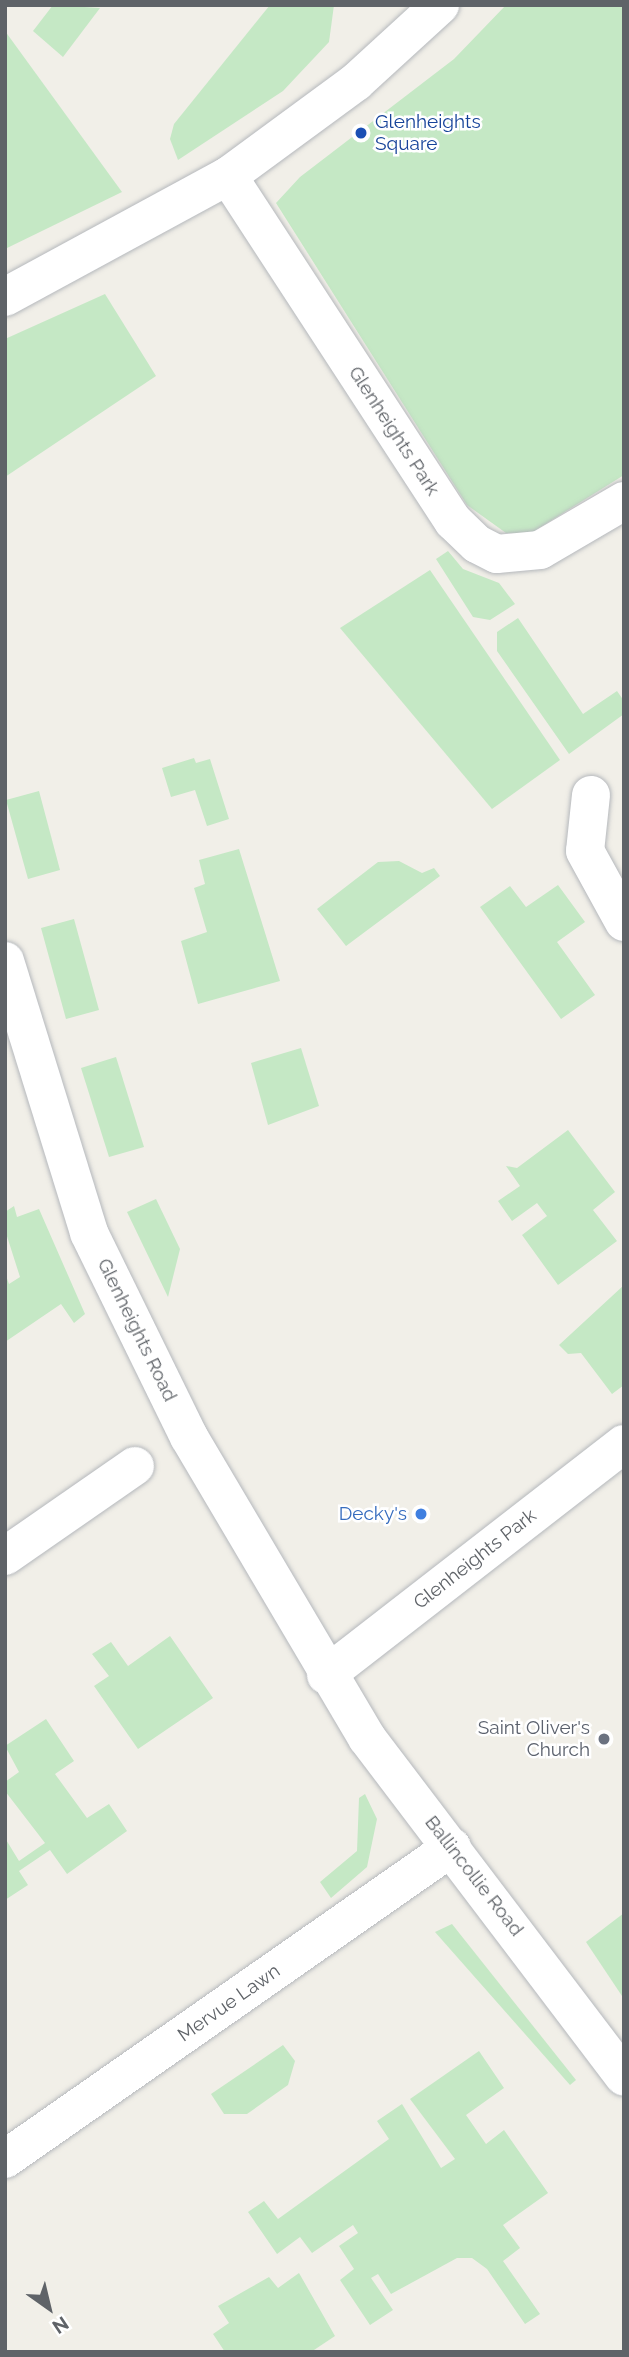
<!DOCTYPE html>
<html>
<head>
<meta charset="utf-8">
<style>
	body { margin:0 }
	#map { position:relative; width:629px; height:2357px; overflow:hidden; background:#f1efe8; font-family:Raleway,sans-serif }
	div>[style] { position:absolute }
	.green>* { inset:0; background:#c5e8c5 }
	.roads { filter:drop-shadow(0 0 2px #b5b8bc) drop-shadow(0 0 2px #b5b8bc) }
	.minor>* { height:38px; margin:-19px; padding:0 19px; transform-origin:19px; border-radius:19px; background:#fff }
	.tertiary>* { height:38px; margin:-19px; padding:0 19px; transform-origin:19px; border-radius:19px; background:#fff }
	.dots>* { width:19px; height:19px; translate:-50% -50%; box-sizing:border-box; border:4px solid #fff; border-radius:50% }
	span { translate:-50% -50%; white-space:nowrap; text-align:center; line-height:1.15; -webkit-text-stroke:5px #fff; paint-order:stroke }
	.transit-label { font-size:19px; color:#164399 }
	.left { translate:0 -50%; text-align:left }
	.street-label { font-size:19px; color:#5f6368 }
	.shop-label { font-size:19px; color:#366cbe }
	.right { translate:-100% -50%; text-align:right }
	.worship-label { font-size:19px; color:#5b616d }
	.frame { position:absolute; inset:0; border:7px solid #5f6368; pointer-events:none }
	.north { position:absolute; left:14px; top:2273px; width:70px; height:70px; -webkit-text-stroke:5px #fff; paint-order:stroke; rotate:146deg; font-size:19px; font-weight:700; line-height:28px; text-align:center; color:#5f6368 }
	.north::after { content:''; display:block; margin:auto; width:24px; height:32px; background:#5f6368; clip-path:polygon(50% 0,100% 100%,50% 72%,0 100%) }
</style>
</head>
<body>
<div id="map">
	<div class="green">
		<i style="clip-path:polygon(53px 5px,100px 8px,63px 57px,33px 31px)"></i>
		<i style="clip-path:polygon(270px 5px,334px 5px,329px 42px,283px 91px,178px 160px,170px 139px,174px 124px)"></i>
		<i style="clip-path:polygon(506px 5px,624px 5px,624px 475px,531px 533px,506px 533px,467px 505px,276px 203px,300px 177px,454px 59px)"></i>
		<i style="clip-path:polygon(5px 31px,122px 192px,5px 249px)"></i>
		<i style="clip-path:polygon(105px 294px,156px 376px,5px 477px,5px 339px)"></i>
		<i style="clip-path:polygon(448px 551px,463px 569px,499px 583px,515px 604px,490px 620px,473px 617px,436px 559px)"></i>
		<i style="clip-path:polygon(430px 570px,560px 760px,492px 809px,340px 628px)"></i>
		<i style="clip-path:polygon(518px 618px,583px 714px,617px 691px,624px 701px,624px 714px,569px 754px,497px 651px,497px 632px)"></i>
		<i style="clip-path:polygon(194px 758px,196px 763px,210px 759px,229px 819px,207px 826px,195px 790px,171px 797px,162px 768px)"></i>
		<i style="clip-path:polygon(39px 791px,60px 870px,28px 879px,6px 800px)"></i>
		<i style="clip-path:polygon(239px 849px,280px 981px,198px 1004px,181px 941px,207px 932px,194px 888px,205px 884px,199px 860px)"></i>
		<i style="clip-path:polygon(399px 861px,422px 873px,434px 868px,440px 876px,346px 946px,317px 909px,378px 862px)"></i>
		<i style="clip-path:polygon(558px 885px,585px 922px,557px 942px,595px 995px,561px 1019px,480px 907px,510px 886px,526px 907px)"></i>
		<i style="clip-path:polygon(74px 919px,99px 1010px,66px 1019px,41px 928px)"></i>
		<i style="clip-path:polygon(301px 1048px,319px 1106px,268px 1125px,251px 1063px)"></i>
		<i style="clip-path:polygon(116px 1057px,144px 1147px,109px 1157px,81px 1068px)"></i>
		<i style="clip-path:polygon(568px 1130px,615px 1192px,593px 1210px,617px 1241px,558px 1285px,522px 1235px,547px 1216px,537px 1203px,512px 1221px,498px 1201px,520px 1186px,506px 1166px,517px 1168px)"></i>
		<i style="clip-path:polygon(156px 1199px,180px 1249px,168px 1297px,127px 1212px)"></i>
		<i style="clip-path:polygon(14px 1206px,17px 1217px,39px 1209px,85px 1314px,74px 1323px,61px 1304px,5px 1342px,5px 1273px,9px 1284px,20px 1277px,5px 1230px,5px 1212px)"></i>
		<i style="clip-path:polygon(624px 1285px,624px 1385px,612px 1394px,581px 1353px,568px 1354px,559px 1345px)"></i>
		<i style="clip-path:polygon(170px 1636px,213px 1698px,138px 1749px,94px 1686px,109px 1676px,92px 1654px,111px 1642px,128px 1666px)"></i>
		<i style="clip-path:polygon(46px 1719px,74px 1761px,55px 1774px,87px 1818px,109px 1804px,127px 1831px,67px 1874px,50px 1850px,19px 1871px,28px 1885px,5px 1900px,5px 1838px,19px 1861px,45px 1843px,5px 1791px,5px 1782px,19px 1772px,5px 1746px)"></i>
		<i style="clip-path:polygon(365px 1794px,377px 1819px,367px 1867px,331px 1898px,320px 1882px,357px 1851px,359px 1798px)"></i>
		<i style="clip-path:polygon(624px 1913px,624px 1999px,586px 1942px)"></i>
		<i style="clip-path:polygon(452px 1924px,576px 2080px,570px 2085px,435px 1932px)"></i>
		<i style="clip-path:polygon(283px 2045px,295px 2061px,288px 2085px,247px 2114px,224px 2114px,211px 2094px)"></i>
		<i style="clip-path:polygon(479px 2051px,504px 2088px,466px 2115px,486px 2144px,504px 2130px,548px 2193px,503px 2225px,520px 2248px,503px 2261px,540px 2314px,525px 2324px,487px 2269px,472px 2258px,457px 2258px,391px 2294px,378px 2274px,371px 2278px,393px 2310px,370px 2325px,340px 2280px,354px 2269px,339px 2246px,358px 2233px,353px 2225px,312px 2253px,300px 2237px,277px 2254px,248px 2212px,264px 2201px,278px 2219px,389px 2139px,377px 2121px,402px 2104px,441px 2168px,455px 2159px,410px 2099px)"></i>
		<i style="clip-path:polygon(299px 2273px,335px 2336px,311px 2352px,225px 2352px,213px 2334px,229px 2323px,218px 2306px,269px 2277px,278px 2288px)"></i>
	</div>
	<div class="roads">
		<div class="minor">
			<i style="left:228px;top:176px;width:412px;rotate:56.9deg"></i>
			<i style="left:453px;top:521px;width:33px;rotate:44deg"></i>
			<i style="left:477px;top:544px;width:22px;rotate:27deg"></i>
			<i style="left:497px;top:554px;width:43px;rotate:-5.3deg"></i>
			<i style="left:540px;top:550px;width:97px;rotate:-30.3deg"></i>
			<i style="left:5px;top:297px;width:254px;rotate:-28.5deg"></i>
			<i style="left:228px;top:176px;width:159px;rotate:-36.3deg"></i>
			<i style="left:356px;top:82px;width:114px;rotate:-42.5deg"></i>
			<i style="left:591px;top:795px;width:56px;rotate:96.1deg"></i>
			<i style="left:585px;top:851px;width:81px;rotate:61.2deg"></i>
			<i style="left:5px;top:1556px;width:158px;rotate:-34.7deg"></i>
			<i style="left:326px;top:1675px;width:377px;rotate:-37.8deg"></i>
			<i style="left:5px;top:2159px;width:545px;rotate:-34.91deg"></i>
		</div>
		<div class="tertiary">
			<i style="left:5px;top:961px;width:285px;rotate:72.8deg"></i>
			<i style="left:89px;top:1233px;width:227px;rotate:63.9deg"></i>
			<i style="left:189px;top:1437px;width:350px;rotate:59.4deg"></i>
			<i style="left:367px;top:1738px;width:425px;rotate:52.8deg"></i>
		</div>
	</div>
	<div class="dots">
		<i style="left:361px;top:133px;background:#1a4fb4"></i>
		<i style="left:421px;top:1514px;background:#3f7fe0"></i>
		<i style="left:604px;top:1739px;background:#6b7280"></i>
	</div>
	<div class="transit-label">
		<span class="left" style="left:375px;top:133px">Glenheights<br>Square</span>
	</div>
	<div class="street-label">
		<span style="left:394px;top:431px;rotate:57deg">Glenheights Park</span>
		<span style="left:137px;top:1330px;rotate:64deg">Glenheights Road</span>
		<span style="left:475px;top:1559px;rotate:-38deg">Glenheights Park</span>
		<span style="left:474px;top:1876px;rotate:52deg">Ballincollie Road</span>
		<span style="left:229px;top:2003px;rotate:-35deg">Mervue Lawn</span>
	</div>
	<div class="shop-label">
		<span class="right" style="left:407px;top:1514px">Decky's</span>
	</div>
	<div class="worship-label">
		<span class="right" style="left:590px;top:1739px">Saint Oliver's<br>Church</span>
	</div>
	<div class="frame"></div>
	<div class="north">N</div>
</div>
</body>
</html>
